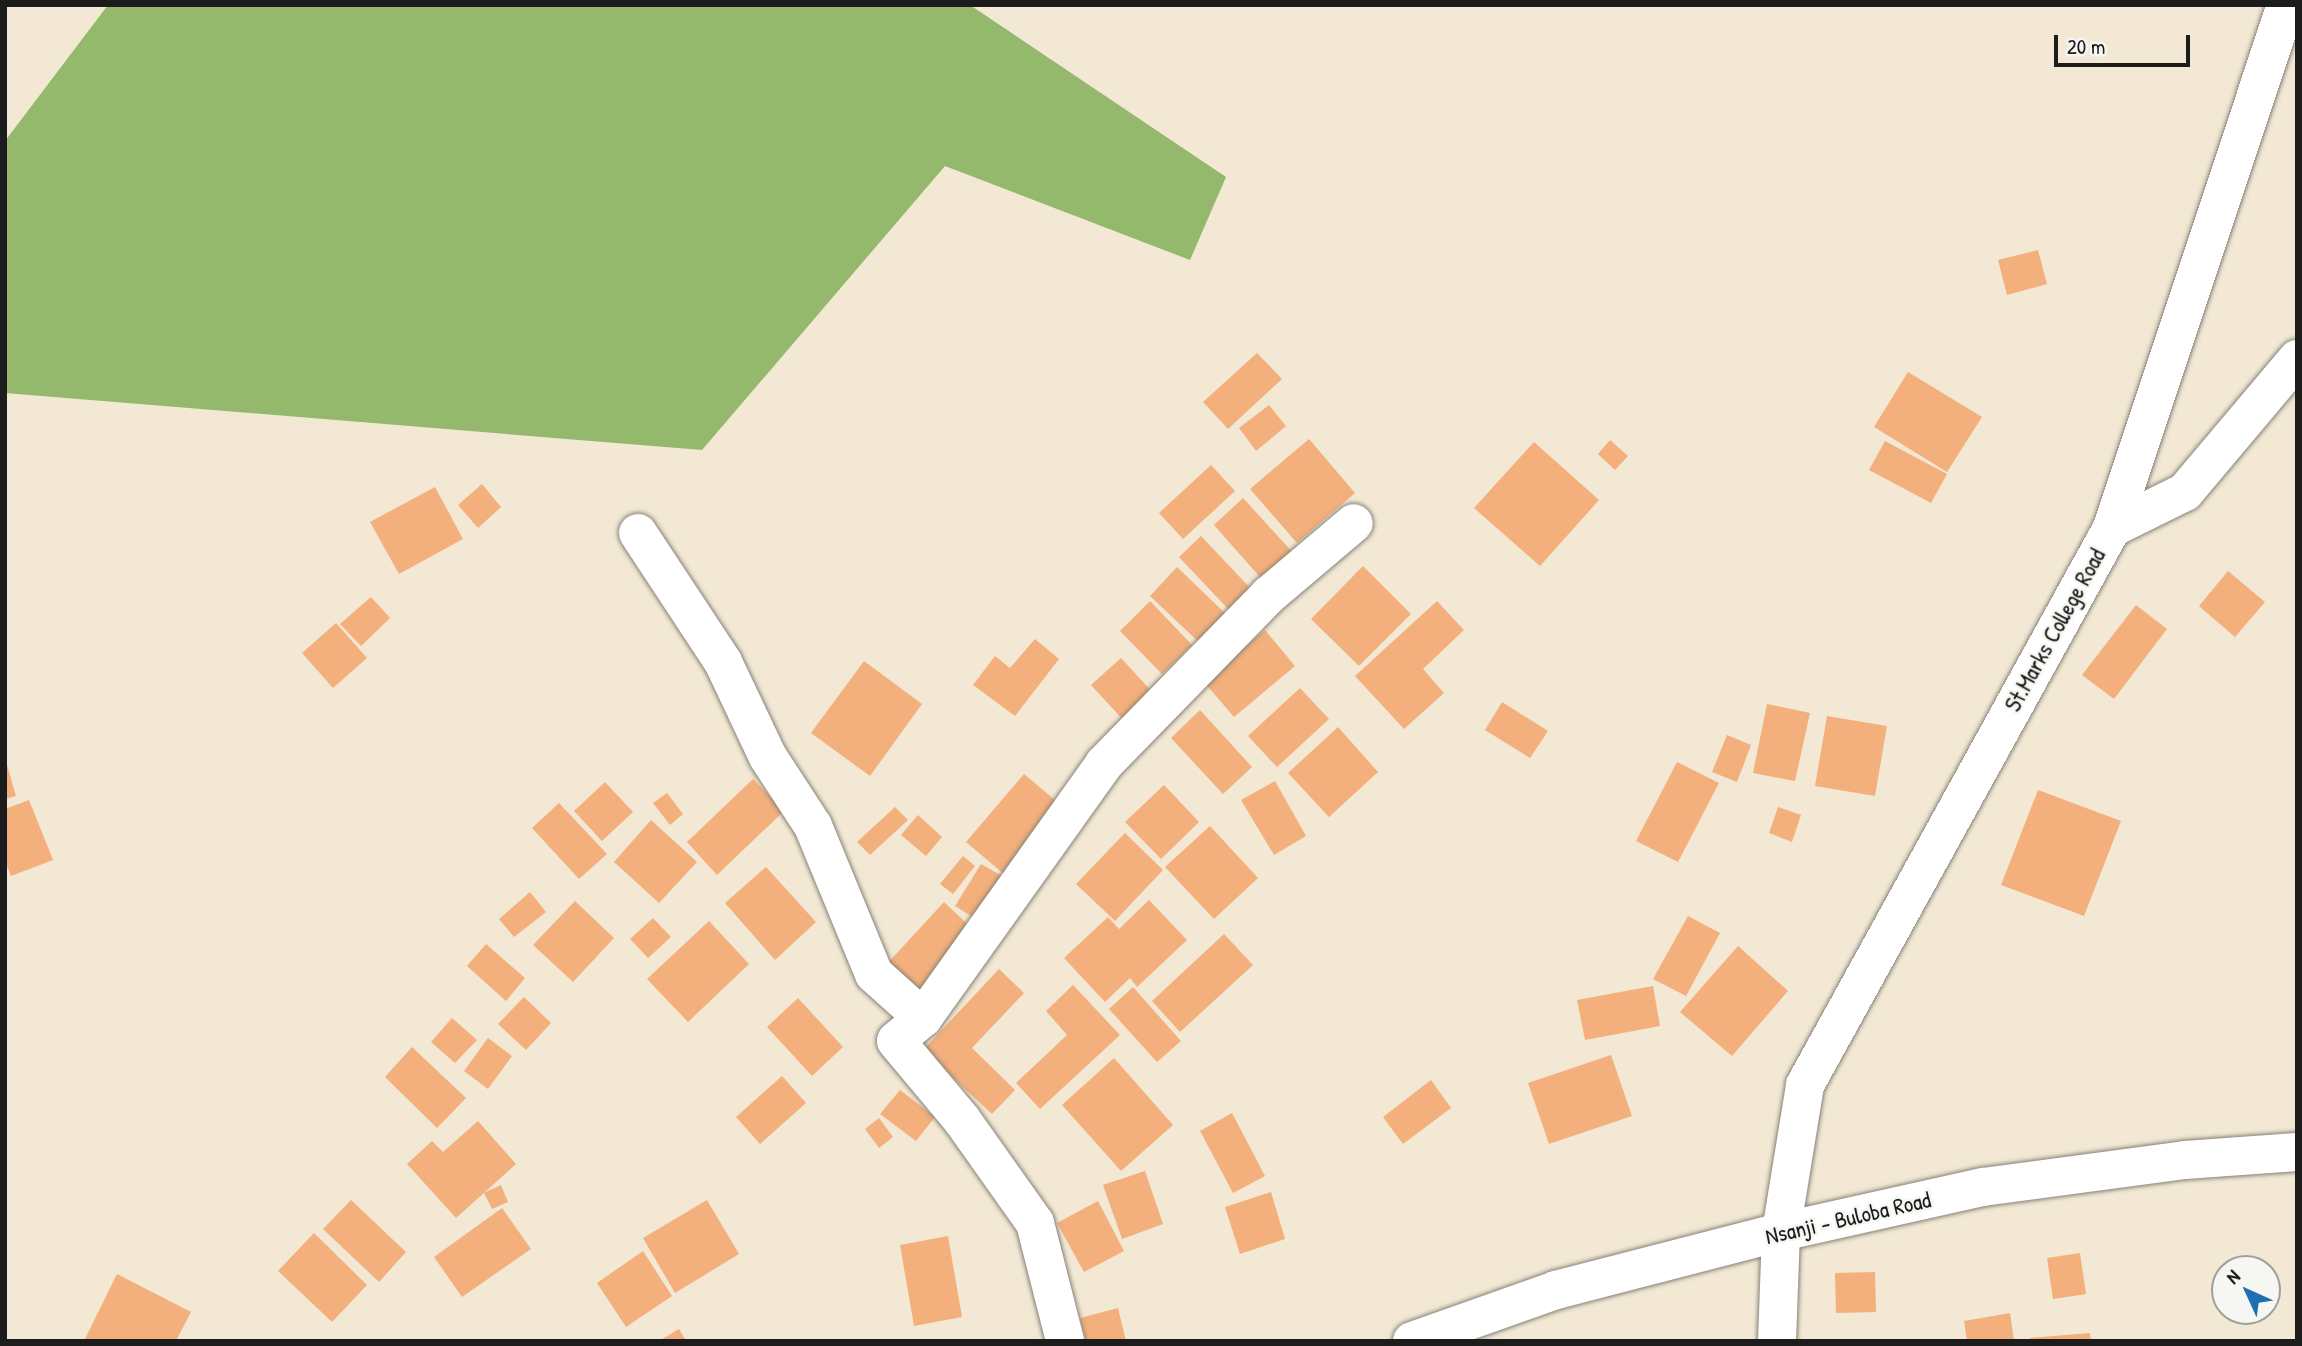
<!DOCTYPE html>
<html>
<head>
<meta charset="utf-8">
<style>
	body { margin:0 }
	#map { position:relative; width:2302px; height:1346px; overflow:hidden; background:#f2e8d4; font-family:"Patrick Hand",sans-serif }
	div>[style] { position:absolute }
	.forest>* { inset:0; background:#94b86c }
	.building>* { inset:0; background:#f3af7c }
	.roads { filter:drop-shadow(0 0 2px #878278) drop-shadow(0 0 2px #878278) }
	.street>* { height:38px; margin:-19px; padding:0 19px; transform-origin:19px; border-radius:19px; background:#fff }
	.secondary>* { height:38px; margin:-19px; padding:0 19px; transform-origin:19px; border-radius:19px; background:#fff }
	span { translate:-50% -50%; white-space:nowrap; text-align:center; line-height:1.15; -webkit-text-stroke:5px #f6f6f2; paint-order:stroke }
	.street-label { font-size:23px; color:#1c1c1c }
	.frame { position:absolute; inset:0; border:7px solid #1c1c1c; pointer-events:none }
	.north { position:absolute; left:2211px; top:1255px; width:70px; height:70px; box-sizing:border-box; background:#f6f6f2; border:2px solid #9f9f9c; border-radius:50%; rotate:315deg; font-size:19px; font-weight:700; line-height:28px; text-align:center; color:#1c1c1c }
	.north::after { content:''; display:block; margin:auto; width:24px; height:32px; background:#1f6fb2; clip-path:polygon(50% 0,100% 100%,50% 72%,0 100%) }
	.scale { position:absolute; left:2054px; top:35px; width:136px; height:32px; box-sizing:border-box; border:4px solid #1c1c1c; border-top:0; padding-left:9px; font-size:21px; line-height:24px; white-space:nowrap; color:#1c1c1c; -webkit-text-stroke:5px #f6f6f2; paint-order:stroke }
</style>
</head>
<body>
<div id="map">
	<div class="forest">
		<i style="clip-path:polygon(108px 5px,970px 5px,1226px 177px,1190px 260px,945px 166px,702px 450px,5px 393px,5px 141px)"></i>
	</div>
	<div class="building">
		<i style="clip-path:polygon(2038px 250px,2047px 284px,2007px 295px,1998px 260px)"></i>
		<i style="clip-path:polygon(1257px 353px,1282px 379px,1228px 429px,1203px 402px)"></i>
		<i style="clip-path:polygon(1908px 372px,1982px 417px,1947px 472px,1874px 427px)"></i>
		<i style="clip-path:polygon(1269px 405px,1286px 426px,1256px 451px,1239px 428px)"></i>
		<i style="clip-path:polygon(1309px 439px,1355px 493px,1297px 543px,1250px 489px)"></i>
		<i style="clip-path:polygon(1610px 440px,1628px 456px,1615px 470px,1598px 454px)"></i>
		<i style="clip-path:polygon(1885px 441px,1947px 474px,1931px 503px,1869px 470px)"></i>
		<i style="clip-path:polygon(1534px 442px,1599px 500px,1540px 566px,1474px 508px)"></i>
		<i style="clip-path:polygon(1211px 465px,1235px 491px,1183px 539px,1159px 513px)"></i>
		<i style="clip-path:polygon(482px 484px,501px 507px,478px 528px,458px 505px)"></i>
		<i style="clip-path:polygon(435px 487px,463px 539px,399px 574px,370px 522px)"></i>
		<i style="clip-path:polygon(1243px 498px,1296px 556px,1266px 584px,1214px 525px)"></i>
		<i style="clip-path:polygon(1201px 536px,1252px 590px,1230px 611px,1179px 557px)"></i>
		<i style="clip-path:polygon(1363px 566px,1411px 614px,1359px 666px,1311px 619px)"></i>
		<i style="clip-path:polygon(1177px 567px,1231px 619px,1204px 647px,1150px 596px)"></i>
		<i style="clip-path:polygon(2228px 571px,2265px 602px,2235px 637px,2199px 606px)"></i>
		<i style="clip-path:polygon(371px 597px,390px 618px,361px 646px,340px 624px)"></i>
		<i style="clip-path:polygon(1150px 601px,1192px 645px,1162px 674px,1120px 631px)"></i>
		<i style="clip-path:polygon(1437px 601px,1464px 630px,1423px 669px,1444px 693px,1404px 729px,1355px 676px)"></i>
		<i style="clip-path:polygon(2136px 605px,2167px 629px,2114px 699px,2082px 675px)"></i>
		<i style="clip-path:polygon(336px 623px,367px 658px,333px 688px,302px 653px)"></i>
		<i style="clip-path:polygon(1265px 630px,1295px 666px,1234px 717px,1204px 682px)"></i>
		<i style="clip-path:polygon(1035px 639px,1059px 659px,1015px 716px,973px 685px,995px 656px,1010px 668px)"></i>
		<i style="clip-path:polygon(1121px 658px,1155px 695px,1125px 722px,1091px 685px)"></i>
		<i style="clip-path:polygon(864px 661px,922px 704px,870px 776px,811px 733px)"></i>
		<i style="clip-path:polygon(1300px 688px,1329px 719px,1277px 767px,1248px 736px)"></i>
		<i style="clip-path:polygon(1502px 702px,1548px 731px,1530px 758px,1485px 730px)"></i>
		<i style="clip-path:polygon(1767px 704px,1810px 713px,1795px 781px,1753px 773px)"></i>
		<i style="clip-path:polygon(1200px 710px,1252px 767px,1223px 794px,1171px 738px)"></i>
		<i style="clip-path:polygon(1827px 716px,1887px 726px,1875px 796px,1815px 786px)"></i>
		<i style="clip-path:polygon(1338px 727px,1378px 772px,1329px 817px,1288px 773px)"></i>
		<i style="clip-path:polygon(1727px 735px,1751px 745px,1737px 782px,1712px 772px)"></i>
		<i style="clip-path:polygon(5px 758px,16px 796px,5px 799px)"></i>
		<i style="clip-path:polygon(1677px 762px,1719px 783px,1678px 862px,1636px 841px)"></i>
		<i style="clip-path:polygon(1024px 774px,1068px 811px,1011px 880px,966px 842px)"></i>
		<i style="clip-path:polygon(753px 779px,784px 811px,717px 875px,687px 842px)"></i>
		<i style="clip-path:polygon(1275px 781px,1306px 836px,1274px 855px,1241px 800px)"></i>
		<i style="clip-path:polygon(605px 782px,633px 812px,602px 841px,574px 811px)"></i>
		<i style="clip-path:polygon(1164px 785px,1199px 822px,1161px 859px,1125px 822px)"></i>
		<i style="clip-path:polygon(2038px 790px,2121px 821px,2084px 916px,2001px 885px)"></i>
		<i style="clip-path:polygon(667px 793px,683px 814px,670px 825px,653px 803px)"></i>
		<i style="clip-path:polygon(29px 800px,53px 860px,11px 876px,5px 861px,5px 809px)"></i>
		<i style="clip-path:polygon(559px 803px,607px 854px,579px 879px,532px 828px)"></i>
		<i style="clip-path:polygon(895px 807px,908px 820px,870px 855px,857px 842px)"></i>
		<i style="clip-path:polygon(1778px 807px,1801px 815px,1792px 842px,1769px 833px)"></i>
		<i style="clip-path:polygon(918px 815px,942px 837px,926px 856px,901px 835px)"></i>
		<i style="clip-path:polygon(651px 820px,697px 862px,659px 903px,614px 862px)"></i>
		<i style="clip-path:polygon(1210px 826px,1258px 878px,1214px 919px,1165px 867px)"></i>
		<i style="clip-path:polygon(1125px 833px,1163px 870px,1115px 921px,1076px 884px)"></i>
		<i style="clip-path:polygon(963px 856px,975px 866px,953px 894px,940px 884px)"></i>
		<i style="clip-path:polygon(981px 864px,1004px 877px,979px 921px,955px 906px)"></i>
		<i style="clip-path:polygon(766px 867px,816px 922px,775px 960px,725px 903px)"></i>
		<i style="clip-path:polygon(530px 892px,546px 912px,514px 937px,499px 919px)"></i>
		<i style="clip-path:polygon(1149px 900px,1187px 940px,1137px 987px,1130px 978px,1105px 1002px,1064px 958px,1108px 917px,1119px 929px)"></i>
		<i style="clip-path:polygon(575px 901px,614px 938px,573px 982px,533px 945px)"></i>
		<i style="clip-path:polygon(944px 902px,976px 932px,919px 995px,886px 965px)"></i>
		<i style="clip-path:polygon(1688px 916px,1720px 933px,1686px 996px,1653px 979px)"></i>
		<i style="clip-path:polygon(653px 918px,671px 937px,648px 958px,630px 939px)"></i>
		<i style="clip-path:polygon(709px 921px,749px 964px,688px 1022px,647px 979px)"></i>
		<i style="clip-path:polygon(1224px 934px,1253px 965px,1180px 1032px,1152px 1001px)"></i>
		<i style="clip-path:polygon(486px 944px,525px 978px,506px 1001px,467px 966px)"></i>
		<i style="clip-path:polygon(1738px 946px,1788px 991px,1732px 1056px,1680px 1012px)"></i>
		<i style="clip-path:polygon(999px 969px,1024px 993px,972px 1048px,1015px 1090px,992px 1114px,923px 1050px)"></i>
		<i style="clip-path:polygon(1073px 985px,1120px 1035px,1040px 1109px,1016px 1083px,1067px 1035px,1046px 1011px)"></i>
		<i style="clip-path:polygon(1653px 986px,1660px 1026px,1585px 1040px,1577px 1000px)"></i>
		<i style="clip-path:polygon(1133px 987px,1181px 1041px,1157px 1062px,1109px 1009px)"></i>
		<i style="clip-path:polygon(524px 997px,551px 1023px,526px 1050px,498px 1024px)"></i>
		<i style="clip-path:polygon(798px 998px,843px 1047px,812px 1076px,767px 1027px)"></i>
		<i style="clip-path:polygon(452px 1018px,477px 1040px,455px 1063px,431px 1042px)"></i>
		<i style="clip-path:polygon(488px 1038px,512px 1056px,488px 1089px,464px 1071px)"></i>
		<i style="clip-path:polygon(412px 1047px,466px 1098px,437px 1128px,385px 1077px)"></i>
		<i style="clip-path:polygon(1611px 1055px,1632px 1116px,1549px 1144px,1528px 1083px)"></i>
		<i style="clip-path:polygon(1114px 1058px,1173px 1125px,1121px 1171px,1062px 1105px)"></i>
		<i style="clip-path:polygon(782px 1076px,806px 1103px,760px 1144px,736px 1117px)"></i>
		<i style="clip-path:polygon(1431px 1080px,1451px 1108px,1403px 1144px,1383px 1117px)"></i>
		<i style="clip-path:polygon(900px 1090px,935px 1117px,916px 1141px,880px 1114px)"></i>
		<i style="clip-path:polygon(1232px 1113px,1265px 1176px,1233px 1193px,1200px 1131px)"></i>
		<i style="clip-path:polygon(879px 1118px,893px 1137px,879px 1148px,865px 1129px)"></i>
		<i style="clip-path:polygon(478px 1121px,516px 1164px,456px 1218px,407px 1164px,432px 1141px,443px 1152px)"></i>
		<i style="clip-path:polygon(1145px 1171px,1163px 1224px,1122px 1239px,1103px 1185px)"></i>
		<i style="clip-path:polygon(501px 1185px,508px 1202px,492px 1209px,484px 1193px)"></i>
		<i style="clip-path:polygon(1271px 1192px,1285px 1239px,1240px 1254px,1225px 1207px)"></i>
		<i style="clip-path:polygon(351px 1200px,406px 1252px,379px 1282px,323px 1229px)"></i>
		<i style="clip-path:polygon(707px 1200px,739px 1254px,675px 1293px,643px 1238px)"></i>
		<i style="clip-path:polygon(1098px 1201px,1124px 1251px,1084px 1272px,1057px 1223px)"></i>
		<i style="clip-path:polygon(502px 1208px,531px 1249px,462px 1297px,434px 1257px)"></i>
		<i style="clip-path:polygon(314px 1233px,367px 1285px,332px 1322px,278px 1271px)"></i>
		<i style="clip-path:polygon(948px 1236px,962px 1317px,914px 1326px,900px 1245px)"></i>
		<i style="clip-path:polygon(643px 1251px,672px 1296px,626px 1327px,597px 1283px)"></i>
		<i style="clip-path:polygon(2080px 1253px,2086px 1294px,2053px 1299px,2047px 1258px)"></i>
		<i style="clip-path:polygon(1875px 1272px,1876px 1312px,1836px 1313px,1835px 1273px)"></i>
		<i style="clip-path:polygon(117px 1274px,191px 1312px,176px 1341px,85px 1339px)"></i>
		<i style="clip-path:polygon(1118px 1308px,1126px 1341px,1086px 1341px,1080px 1318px)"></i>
		<i style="clip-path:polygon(2010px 1313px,2014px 1341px,1967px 1341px,1964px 1321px)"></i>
		<i style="clip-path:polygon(679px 1329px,686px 1341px,659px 1341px)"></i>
		<i style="clip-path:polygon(2090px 1333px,2091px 1341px,2031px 1341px,2030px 1338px)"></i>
	</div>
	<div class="roads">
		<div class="street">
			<i style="left:2112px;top:528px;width:81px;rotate:-26.3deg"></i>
			<i style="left:2185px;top:492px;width:174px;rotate:-49.9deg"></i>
			<i style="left:638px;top:533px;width:154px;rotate:56.6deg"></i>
			<i style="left:723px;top:662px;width:105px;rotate:64.7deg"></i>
			<i style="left:768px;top:757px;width:82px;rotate:56.9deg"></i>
			<i style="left:813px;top:826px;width:160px;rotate:67.6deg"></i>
			<i style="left:874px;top:974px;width:66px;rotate:41.9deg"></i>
			<i style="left:923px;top:1018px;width:35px;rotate:140deg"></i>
			<i style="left:896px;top:1041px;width:103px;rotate:50.1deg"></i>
			<i style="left:962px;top:1120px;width:126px;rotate:54.7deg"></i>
			<i style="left:1035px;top:1223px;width:122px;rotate:75.7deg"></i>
			<i style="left:923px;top:1018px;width:312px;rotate:-54.5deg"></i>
			<i style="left:1104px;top:764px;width:236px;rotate:-45.7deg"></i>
			<i style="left:1269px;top:595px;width:111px;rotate:-40.3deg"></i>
			<i style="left:1777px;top:1341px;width:109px;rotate:-87.9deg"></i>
		</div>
		<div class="secondary">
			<i style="left:1781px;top:1232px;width:149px;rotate:-80.7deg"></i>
			<i style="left:1805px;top:1085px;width:636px;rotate:-61.14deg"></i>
			<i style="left:2112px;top:528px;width:551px;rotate:-71.6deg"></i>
			<i style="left:1412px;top:1341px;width:153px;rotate:-19.5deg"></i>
			<i style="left:1556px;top:1290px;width:232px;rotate:-14.5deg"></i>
			<i style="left:1781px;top:1232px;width:207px;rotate:-12.6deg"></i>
			<i style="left:1983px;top:1187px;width:204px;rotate:-7.6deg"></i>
			<i style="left:2185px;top:1160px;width:112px;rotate:-4.1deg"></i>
		</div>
	</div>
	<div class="street-label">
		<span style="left:2055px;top:630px;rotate:-61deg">St.Marks College Road</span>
		<span style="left:1848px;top:1218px;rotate:-13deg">Nsanji - Buloba Road</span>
	</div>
	<div class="frame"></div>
	<div class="north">N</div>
	<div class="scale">20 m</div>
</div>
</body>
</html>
